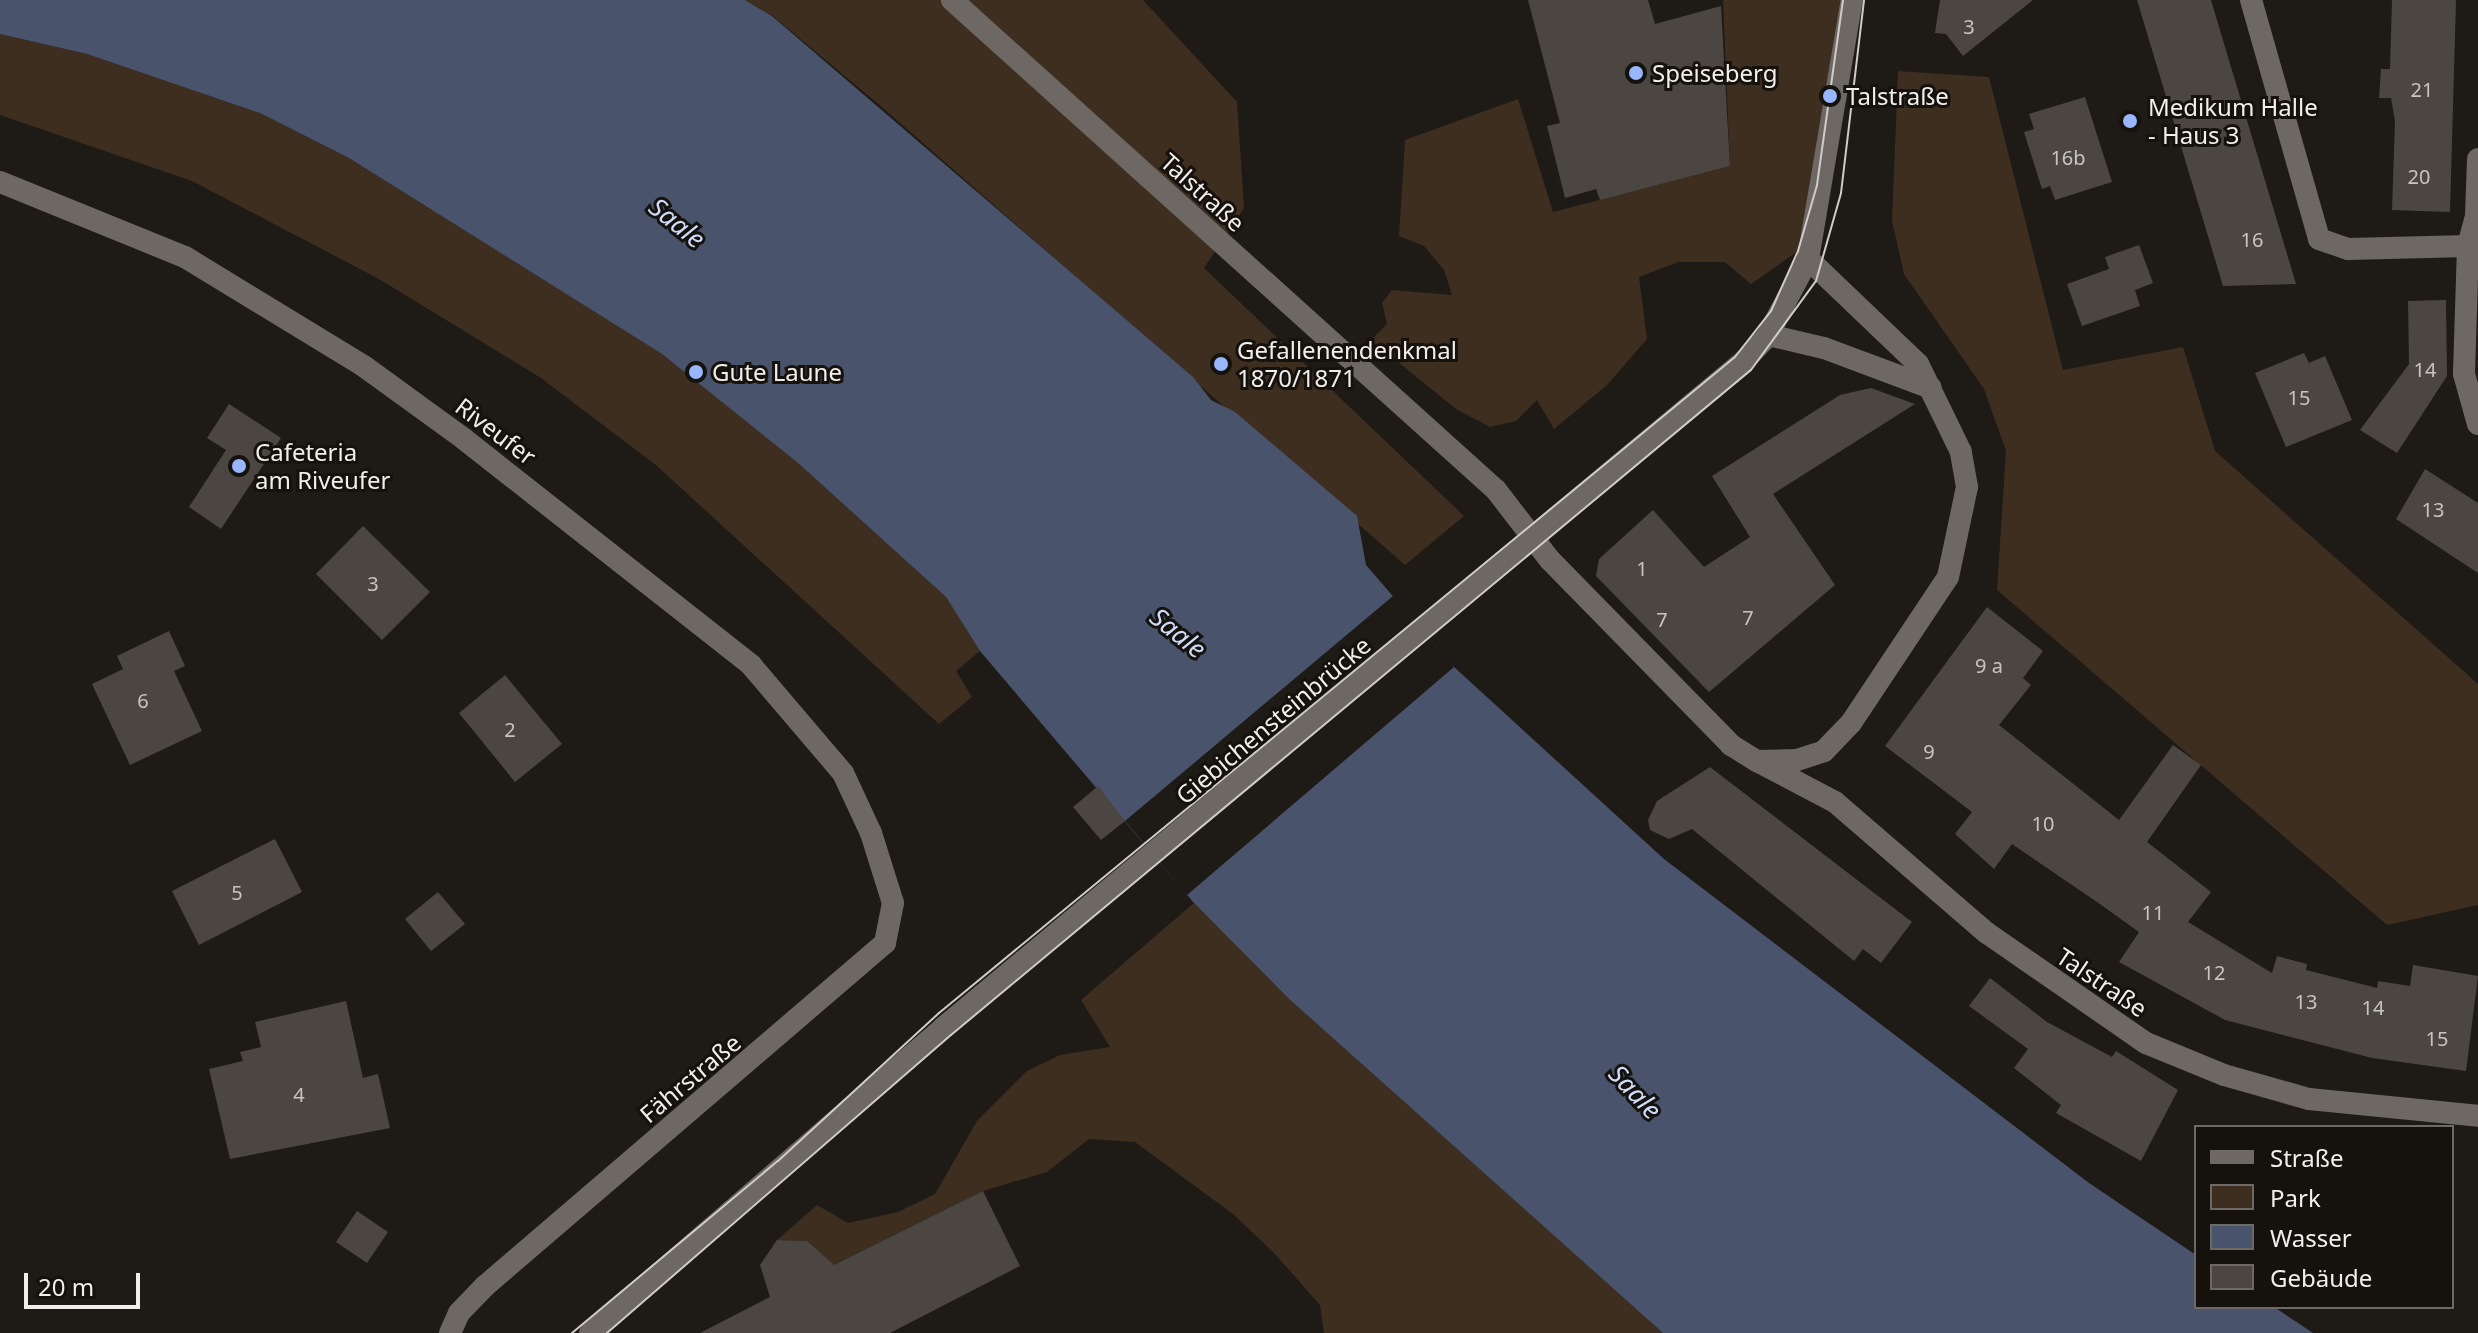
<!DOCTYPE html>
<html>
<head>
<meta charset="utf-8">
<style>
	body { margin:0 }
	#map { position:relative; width:2478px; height:1333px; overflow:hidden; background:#1e1a16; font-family:"Noto Sans",sans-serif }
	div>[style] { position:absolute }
	.green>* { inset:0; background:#3e2e20 }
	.water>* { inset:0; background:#49546c }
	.pier>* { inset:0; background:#1e1a16 }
	.building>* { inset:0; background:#4b4642 }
	.minor>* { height:22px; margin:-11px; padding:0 11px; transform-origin:11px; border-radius:11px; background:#6d6863 }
	.tertiary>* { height:22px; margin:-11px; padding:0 11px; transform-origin:11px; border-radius:11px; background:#6d6863 }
	.secondary>* { height:22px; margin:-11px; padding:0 11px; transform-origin:11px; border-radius:11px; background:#6d6863 }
	.tram>* { height:2px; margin:-1px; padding:0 1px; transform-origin:1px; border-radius:1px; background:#cfccc9 }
	.dots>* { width:22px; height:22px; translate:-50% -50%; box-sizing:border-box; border:4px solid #15110d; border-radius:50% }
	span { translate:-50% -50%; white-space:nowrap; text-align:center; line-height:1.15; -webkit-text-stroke:6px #15110d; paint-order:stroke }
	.number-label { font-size:20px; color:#c8c4c1 }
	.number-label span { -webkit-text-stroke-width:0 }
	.poi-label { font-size:24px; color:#f1eeeb }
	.left { translate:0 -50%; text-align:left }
	.street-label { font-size:24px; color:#f1eeeb }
	.water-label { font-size:26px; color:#cedcf9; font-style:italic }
	.legend { position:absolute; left:2194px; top:1125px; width:260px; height:184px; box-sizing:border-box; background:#15110d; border:2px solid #6d6966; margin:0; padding:10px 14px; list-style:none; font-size:24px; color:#f1eeeb }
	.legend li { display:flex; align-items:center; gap:16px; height:40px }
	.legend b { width:40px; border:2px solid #6d6966 }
	.scale { position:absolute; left:24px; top:1273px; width:116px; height:36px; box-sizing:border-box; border:4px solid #f1eeeb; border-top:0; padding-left:10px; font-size:24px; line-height:28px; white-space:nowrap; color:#f1eeeb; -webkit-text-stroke:6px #15110d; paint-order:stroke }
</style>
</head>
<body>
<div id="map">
	<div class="green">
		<i style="clip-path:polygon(745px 0,1143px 0,1237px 102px,1244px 208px,1204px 268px,1464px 516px,1405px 565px,883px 108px,773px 16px)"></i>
		<i style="clip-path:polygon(1723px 0,1843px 0,1817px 185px,1798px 251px,1751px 284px,1725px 262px,1678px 262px,1639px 277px,1647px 339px,1607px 385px,1554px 429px,1537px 400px,1516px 421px,1490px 427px,1456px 409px,1371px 340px,1387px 324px,1382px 303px,1392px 290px,1452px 295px,1444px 270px,1424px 246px,1399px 236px,1405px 140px,1518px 99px,1553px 212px,1730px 166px)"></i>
		<i style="clip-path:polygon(0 34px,87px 54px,260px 113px,349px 158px,662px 354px,798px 463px,946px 597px,980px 651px,956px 671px,972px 697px,939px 724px,657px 466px,541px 378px,379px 279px,192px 181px,0 115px)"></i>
		<i style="clip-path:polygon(1898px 71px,1989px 77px,2063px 370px,2183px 347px,2215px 451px,2478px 684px,2478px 905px,2387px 925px,1997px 590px,2006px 451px,1984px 389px,1904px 274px,1892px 221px)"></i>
		<i style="clip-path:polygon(1194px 903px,1288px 998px,1663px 1333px,1324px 1333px,1320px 1305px,1274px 1253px,1233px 1214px,1135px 1142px,1089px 1139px,1047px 1172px,983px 1191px,824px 1270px,807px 1241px,777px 1240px,817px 1205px,848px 1223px,898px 1212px,935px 1194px,977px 1121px,1027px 1071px,1060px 1055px,1110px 1047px,1081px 1000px)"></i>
	</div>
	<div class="water">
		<i style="clip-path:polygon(0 0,745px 0,772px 16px,1193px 377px,1211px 400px,1235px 412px,1357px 516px,1366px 565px,1454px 667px,1664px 859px,2089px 1183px,2196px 1255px,2196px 1307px,2274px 1307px,2313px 1333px,1663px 1333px,1288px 998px,1194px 903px,980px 651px,946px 597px,798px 463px,662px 354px,349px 158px,260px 113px,87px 54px,0 34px)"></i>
	</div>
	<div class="pier">
		<i style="clip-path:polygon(1393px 596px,1454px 667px,1187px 895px,1125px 821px)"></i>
	</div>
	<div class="building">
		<i style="clip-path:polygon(1528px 0,1648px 0,1655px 24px,1721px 6px,1730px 166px,1600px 200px,1596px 189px,1565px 198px,1547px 126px,1560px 123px)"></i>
		<i style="clip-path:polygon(1940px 0,2033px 0,1963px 56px,1946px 34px,1935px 33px)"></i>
		<i style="clip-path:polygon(2137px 0,2211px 0,2296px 284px,2223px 286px)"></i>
		<i style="clip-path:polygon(2392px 0,2456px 0,2450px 212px,2392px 210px,2395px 121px,2391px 98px,2379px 98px,2381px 69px,2390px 69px)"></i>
		<i style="clip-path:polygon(2085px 97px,2112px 182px,2055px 200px,2050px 186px,2042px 189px,2024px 132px,2034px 129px,2029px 114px)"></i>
		<i style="clip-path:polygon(2139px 245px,2153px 283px,2135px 290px,2140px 306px,2082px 326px,2067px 284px,2109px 269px,2105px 257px)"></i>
		<i style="clip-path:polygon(2446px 300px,2447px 376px,2397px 453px,2360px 430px,2409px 364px,2408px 301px)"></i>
		<i style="clip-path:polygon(2304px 353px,2309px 363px,2325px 356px,2352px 420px,2286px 447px,2255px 373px)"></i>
		<i style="clip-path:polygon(1871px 388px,1915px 404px,1773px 494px,1835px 585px,1709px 692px,1596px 576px,1599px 559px,1653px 510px,1704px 567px,1750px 537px,1712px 476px,1840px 395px)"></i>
		<i style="clip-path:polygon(229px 404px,281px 438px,221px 529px,189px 507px,226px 450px,207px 438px)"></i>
		<i style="clip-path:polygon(2425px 469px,2478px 503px,2478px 573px,2396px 519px)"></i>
		<i style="clip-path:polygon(363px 526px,430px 592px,382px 640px,316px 574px)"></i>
		<i style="clip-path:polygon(1987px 607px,2043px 651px,2023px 678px,2031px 685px,1999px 725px,2119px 820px,2173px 745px,2201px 765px,2147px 842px,2211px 892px,2188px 922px,2272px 973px,2277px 956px,2307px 964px,2306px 970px,2377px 988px,2378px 981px,2410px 986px,2413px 965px,2478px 976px,2466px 1071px,2372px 1058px,2225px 1020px,2119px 962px,2139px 932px,2097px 902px,2012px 844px,1994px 869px,1955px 834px,1972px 812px,1885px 746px)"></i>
		<i style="clip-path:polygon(169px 631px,185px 666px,174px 671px,202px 731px,130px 765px,92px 684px,123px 669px,117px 656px)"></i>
		<i style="clip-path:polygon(505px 675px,562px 744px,515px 782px,459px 713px)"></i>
		<i style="clip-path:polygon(1710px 767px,1912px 922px,1881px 963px,1863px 949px,1854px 961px,1692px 829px,1669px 839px,1650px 830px,1648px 820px,1657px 801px)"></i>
		<i style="clip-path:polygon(1098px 786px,1125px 821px,1101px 840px,1073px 807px)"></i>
		<i style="clip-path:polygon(275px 839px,302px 892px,199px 945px,172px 891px)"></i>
		<i style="clip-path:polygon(438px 892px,465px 924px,431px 951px,405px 919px)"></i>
		<i style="clip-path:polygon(1990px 978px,2047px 1022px,2112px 1057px,2116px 1051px,2178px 1090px,2141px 1161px,2056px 1113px,2061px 1105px,2014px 1068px,2028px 1049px,1969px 1006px)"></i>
		<i style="clip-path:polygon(346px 1001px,363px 1078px,378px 1074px,390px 1128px,230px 1159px,209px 1069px,243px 1061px,240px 1052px,261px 1047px,255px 1022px)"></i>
		<i style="clip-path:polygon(983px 1191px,1020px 1266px,890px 1333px,700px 1333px,770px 1297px,760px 1265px,777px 1240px,807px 1241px,834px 1265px)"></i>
		<i style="clip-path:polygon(357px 1211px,388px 1232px,367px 1263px,336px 1242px)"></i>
	</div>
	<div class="minor">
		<i style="left:2251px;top:0;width:248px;rotate:74.1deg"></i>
		<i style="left:2319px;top:239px;width:31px;rotate:19deg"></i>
		<i style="left:2348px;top:249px;width:120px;rotate:-1.4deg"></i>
		<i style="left:2478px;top:159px;width:57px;rotate:92deg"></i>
		<i style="left:2476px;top:216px;width:31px;rotate:105deg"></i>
		<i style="left:2468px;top:246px;width:128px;rotate:91.8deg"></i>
		<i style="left:2464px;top:374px;width:52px;rotate:74.4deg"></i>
		<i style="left:0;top:182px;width:200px;rotate:22.1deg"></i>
		<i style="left:185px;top:257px;width:211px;rotate:31.4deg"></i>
		<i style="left:365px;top:367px;width:122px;rotate:36deg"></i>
		<i style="left:464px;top:439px;width:365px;rotate:38.2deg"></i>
		<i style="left:751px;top:665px;width:142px;rotate:49.6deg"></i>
		<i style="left:843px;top:773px;width:66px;rotate:65deg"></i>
		<i style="left:871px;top:833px;width:73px;rotate:72.6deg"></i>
		<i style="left:893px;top:903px;width:41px;rotate:101.3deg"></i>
		<i style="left:885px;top:943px;width:527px;rotate:139.39deg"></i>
		<i style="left:485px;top:1286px;width:37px;rotate:134deg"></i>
		<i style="left:459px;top:1313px;width:22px;rotate:114deg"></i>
		<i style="left:1757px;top:761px;width:88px;rotate:27.7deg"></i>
		<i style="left:1835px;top:802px;width:201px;rotate:40.8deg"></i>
		<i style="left:1987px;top:933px;width:193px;rotate:34.7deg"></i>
		<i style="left:2146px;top:1043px;width:84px;rotate:22.3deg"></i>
		<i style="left:2224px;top:1075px;width:88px;rotate:15.8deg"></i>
		<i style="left:2309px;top:1099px;width:170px;rotate:5.7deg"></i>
	</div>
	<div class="tertiary">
		<i style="left:952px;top:0;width:732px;rotate:42.01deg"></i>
		<i style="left:1496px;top:490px;width:88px;rotate:52.4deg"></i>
		<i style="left:1550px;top:560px;width:259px;rotate:45.6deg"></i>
		<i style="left:1731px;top:745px;width:31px;rotate:32deg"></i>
		<i style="left:1757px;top:761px;width:40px;rotate:-1.4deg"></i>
		<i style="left:1797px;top:760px;width:28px;rotate:-18deg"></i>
		<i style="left:1824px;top:751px;width:39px;rotate:-46deg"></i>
		<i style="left:1851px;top:723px;width:175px;rotate:-56.4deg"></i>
		<i style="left:1948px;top:577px;width:92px;rotate:-78.1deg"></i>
		<i style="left:1967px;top:487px;width:36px;rotate:-100deg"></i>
		<i style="left:1961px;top:452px;width:98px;rotate:-116deg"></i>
		<i style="left:1918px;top:364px;width:152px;rotate:-136.3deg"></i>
		<i style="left:1768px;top:335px;width:57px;rotate:13.1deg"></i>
		<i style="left:1824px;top:348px;width:114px;rotate:20.5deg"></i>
	</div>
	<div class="secondary">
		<i style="left:590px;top:1333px;width:468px;rotate:-40.8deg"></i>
		<i style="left:944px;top:1027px;width:1042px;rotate:-39.78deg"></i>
		<i style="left:1745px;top:360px;width:34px;rotate:-47deg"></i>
		<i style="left:1768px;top:335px;width:86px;rotate:-62.2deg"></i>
		<i style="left:1808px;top:259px;width:263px;rotate:-80.4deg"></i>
	</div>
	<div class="tram">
		<i style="left:572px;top:1333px;width:268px;rotate:-39.9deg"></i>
		<i style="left:778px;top:1161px;width:219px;rotate:-42.6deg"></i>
		<i style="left:939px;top:1013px;width:1031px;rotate:-39.49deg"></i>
		<i style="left:1735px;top:357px;width:58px;rotate:-52deg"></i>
		<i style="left:1771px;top:311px;width:66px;rotate:-65.8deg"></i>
		<i style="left:1798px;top:251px;width:69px;rotate:-73.9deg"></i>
		<i style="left:1817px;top:185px;width:187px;rotate:-82deg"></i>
		<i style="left:607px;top:1333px;width:455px;rotate:-40.9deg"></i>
		<i style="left:951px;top:1035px;width:1040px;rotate:-39.74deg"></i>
		<i style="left:1751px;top:370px;width:110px;rotate:-53.9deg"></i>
		<i style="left:1816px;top:281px;width:91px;rotate:-74.1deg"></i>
		<i style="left:1841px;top:193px;width:194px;rotate:-83.2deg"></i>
	</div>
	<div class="dots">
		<i style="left:1636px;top:73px;background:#97b6fd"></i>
		<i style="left:1830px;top:96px;background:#97b6fd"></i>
		<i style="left:2130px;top:121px;background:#97b6fd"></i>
		<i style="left:1221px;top:364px;background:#97b6fd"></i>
		<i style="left:696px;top:372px;background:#97b6fd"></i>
		<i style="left:239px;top:466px;background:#97b6fd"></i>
	</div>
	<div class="number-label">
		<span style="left:1969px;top:26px">3</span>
		<span style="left:2422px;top:89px">21</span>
		<span style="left:2068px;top:157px">16b</span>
		<span style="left:2419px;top:176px">20</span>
		<span style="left:2252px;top:239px">16</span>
		<span style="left:2425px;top:369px">14</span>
		<span style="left:2299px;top:397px">15</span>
		<span style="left:2433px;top:509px">13</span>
		<span style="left:1642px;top:568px">1</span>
		<span style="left:373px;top:583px">3</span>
		<span style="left:1748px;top:617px">7</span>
		<span style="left:1662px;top:619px">7</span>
		<span style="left:1989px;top:665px">9 a</span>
		<span style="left:143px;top:700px">6</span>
		<span style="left:510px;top:729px">2</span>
		<span style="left:1929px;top:751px">9</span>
		<span style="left:2043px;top:823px">10</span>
		<span style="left:237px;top:892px">5</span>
		<span style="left:2153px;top:912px">11</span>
		<span style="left:2214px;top:972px">12</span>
		<span style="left:2306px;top:1001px">13</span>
		<span style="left:2373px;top:1007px">14</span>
		<span style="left:2437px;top:1038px">15</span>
		<span style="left:299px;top:1094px">4</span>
	</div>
	<div class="poi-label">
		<span class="left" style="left:1652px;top:73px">Speiseberg</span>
		<span class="left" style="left:1846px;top:96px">Talstraße</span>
		<span class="left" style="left:2148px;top:121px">Medikum Halle<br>- Haus 3</span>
		<span class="left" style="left:1237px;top:364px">Gefallenendenkmal<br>1870/1871</span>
		<span class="left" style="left:712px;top:372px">Gute Laune</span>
		<span class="left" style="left:255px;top:466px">Cafeteria<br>am Riveufer</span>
	</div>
	<div class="street-label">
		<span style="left:1203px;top:192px;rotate:42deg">Talstraße</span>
		<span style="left:496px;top:431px;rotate:37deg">Riveufer</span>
		<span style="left:1273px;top:720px;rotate:-40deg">Giebichensteinbrücke</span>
		<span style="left:2102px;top:982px;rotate:34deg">Talstraße</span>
		<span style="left:690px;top:1078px;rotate:-40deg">Fährstraße</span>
	</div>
	<div class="water-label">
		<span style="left:677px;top:223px;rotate:39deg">Saale</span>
		<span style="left:1178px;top:633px;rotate:39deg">Saale</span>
		<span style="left:1635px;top:1092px;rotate:47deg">Saale</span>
	</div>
	<ul class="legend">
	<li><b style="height:10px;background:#6d6863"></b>Straße</li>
	<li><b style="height:22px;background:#3e2e20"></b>Park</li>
	<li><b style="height:22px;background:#49546c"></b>Wasser</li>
	<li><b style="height:22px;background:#4b4642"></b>Gebäude</li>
	</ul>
	<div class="scale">20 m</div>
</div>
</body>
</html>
